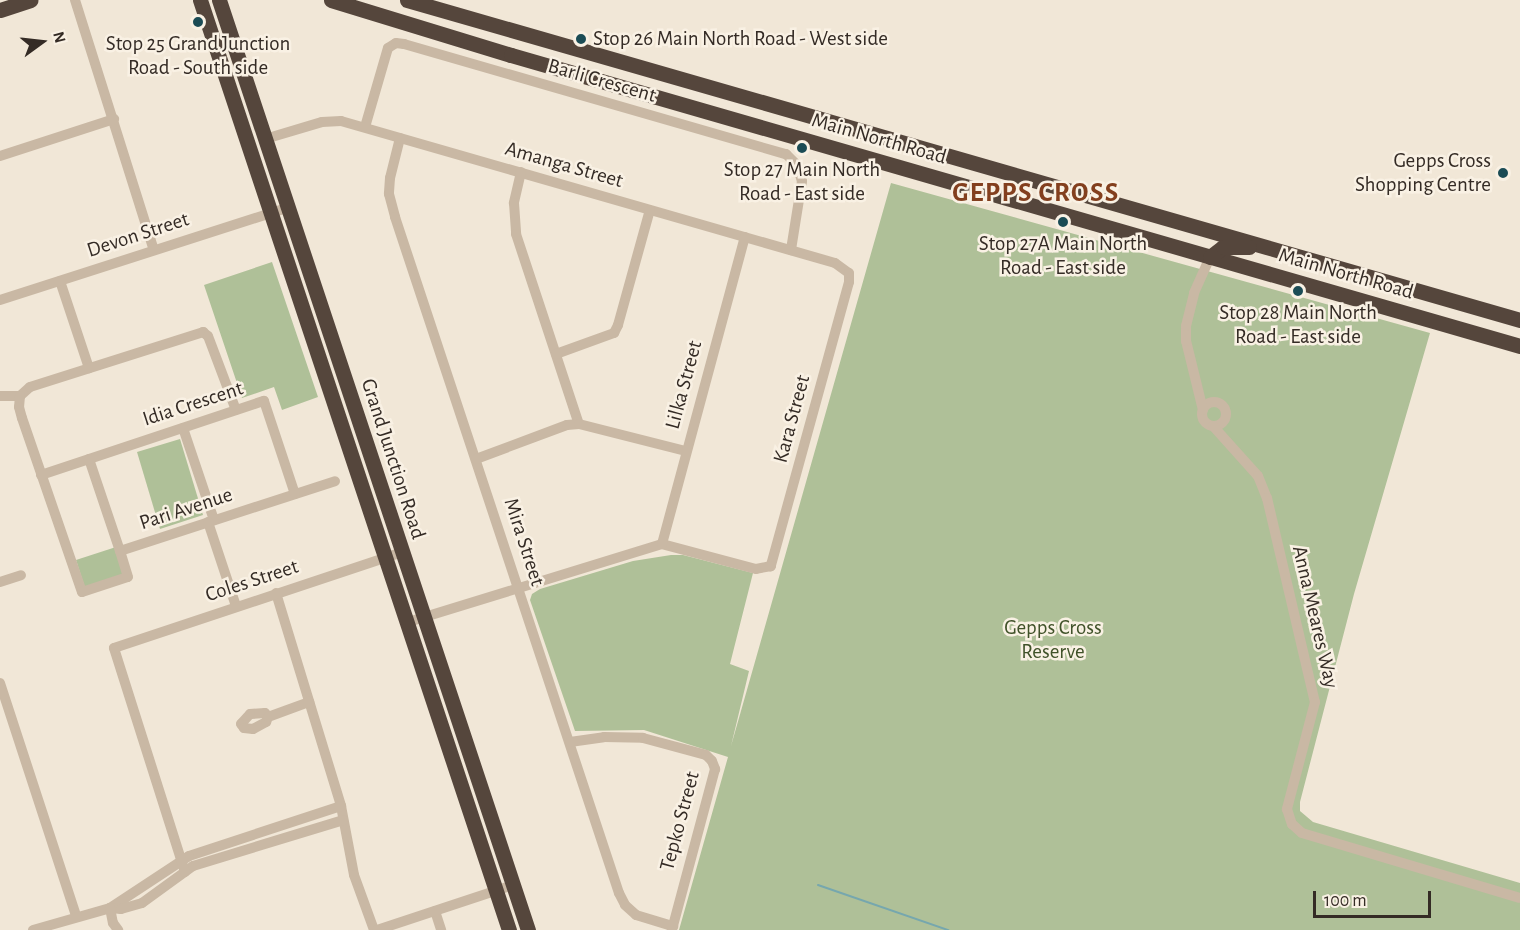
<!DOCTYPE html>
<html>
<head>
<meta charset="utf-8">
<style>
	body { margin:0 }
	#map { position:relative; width:1520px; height:930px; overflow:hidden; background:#f1e7d7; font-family:"Alegreya Sans",sans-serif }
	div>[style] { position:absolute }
	.green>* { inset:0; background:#afc098 }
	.stream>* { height:2px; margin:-1px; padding:0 1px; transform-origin:1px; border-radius:1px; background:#76a7ae }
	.minor>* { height:10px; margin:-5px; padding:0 5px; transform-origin:5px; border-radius:5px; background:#c9b8a4 }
	.minor>.ring { margin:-5px; padding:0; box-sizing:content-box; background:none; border:10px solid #c9b8a4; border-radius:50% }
	.highway>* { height:15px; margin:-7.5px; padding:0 7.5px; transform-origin:7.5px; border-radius:7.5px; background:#55463c }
	.dots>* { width:16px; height:16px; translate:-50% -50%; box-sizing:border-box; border:3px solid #f9f1e4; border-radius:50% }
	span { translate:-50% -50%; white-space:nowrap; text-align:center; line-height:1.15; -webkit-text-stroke:5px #f9f1e4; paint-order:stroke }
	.poi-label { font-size:21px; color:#342b25 }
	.left { translate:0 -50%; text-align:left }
	.right { translate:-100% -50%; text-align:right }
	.street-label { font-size:21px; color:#342b25 }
	.park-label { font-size:21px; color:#405229 }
	.district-label { font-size:27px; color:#833f1e; font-weight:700; letter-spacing:1.5px }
	.north { position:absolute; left:12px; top:12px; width:60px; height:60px; -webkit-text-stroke:4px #f9f1e4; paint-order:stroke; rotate:75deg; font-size:16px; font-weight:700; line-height:24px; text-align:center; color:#342b25 }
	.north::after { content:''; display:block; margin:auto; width:21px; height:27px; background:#342b25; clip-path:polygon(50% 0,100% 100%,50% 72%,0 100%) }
	.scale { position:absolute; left:1313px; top:891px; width:118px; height:27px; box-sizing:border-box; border:3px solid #342b25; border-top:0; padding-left:8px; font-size:18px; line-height:21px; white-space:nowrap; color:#342b25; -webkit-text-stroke:4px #f9f1e4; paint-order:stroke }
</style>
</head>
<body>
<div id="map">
	<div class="green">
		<i style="clip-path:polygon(891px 183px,1430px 333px,1354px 594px,1300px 802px,1300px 811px,1313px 822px,1520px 883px,1520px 930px,679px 930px,728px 757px,644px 730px,575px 731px,530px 600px,532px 594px,540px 589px,633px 561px,671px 555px,683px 555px,753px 573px,730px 664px,749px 671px,731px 746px)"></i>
		<i style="clip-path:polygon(272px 262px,318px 397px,282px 410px,274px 387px,242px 398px,204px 285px)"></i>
		<i style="clip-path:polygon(180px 439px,203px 515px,160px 529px,137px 452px)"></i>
		<i style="clip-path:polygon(116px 547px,125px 575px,85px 588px,76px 560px)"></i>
	</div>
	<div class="stream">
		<i style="left:818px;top:885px;width:138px;rotate:19.1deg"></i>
	</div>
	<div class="minor">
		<i style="left:75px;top:0;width:262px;rotate:72.5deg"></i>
		<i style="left:365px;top:127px;width:82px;rotate:-73.8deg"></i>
		<i style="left:388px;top:48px;width:9px;rotate:-32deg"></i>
		<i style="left:396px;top:43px;width:8px;rotate:7deg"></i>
		<i style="left:404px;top:44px;width:398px;rotate:16.1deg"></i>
		<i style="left:786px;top:154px;width:16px;rotate:45deg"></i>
		<i style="left:797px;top:165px;width:17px;rotate:73deg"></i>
		<i style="left:802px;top:181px;width:70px;rotate:99.1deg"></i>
		<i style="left:400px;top:138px;width:41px;rotate:104deg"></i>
		<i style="left:390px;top:178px;width:16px;rotate:94deg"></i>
		<i style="left:389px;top:194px;width:24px;rotate:75deg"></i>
		<i style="left:395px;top:217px;width:712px;rotate:71.67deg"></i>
		<i style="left:619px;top:893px;width:13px;rotate:63deg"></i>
		<i style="left:625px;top:905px;width:15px;rotate:42deg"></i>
		<i style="left:636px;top:915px;width:39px;rotate:17deg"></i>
		<i style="left:265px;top:139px;width:59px;rotate:-16.6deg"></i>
		<i style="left:322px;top:122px;width:19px;rotate:-3deg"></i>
		<i style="left:341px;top:121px;width:514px;rotate:16.04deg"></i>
		<i style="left:835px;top:263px;width:17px;rotate:36deg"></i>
		<i style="left:849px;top:273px;width:9px;rotate:90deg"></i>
		<i style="left:849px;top:282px;width:295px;rotate:105.4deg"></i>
		<i style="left:771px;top:566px;width:15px;rotate:169deg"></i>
		<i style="left:756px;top:569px;width:97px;rotate:-165.1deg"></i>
		<i style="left:662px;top:544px;width:268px;rotate:162.9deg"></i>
		<i style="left:0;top:156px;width:120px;rotate:-18deg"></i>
		<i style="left:521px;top:172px;width:32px;rotate:103deg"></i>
		<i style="left:514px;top:203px;width:31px;rotate:86deg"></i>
		<i style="left:516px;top:234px;width:200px;rotate:71.7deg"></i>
		<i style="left:60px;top:281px;width:92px;rotate:71.6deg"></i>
		<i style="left:0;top:300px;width:301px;rotate:-17.8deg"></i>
		<i style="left:556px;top:354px;width:62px;rotate:-19.9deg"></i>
		<i style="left:614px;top:333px;width:9px;rotate:-63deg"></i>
		<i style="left:618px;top:325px;width:119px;rotate:-74.5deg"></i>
		<i style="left:0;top:396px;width:20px"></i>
		<i style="left:20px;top:396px;width:13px;rotate:-42deg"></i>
		<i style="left:30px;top:387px;width:182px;rotate:-17.6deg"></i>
		<i style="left:203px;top:332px;width:6px;rotate:39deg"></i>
		<i style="left:208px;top:336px;width:79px;rotate:69.3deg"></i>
		<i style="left:20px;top:396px;width:11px;rotate:95deg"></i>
		<i style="left:19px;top:407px;width:11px;rotate:75deg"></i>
		<i style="left:22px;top:418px;width:184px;rotate:71deg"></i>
		<i style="left:82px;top:592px;width:48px;rotate:-18.1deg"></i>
		<i style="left:128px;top:577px;width:27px;rotate:-107deg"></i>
		<i style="left:120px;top:551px;width:226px;rotate:-18deg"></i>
		<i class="ring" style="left:1202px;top:402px;width:14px;height:14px"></i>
		<i style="left:1203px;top:410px;width:71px;rotate:-103.8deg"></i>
		<i style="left:1186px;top:341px;width:15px;rotate:-90deg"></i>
		<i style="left:1186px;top:326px;width:34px;rotate:-76deg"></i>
		<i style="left:1194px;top:293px;width:39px;rotate:-66deg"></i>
		<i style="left:1213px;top:426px;width:67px;rotate:48deg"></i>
		<i style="left:1258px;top:476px;width:24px;rotate:68deg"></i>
		<i style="left:1267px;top:498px;width:210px;rotate:76.8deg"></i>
		<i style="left:1315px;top:702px;width:111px;rotate:104.7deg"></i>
		<i style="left:1287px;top:809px;width:16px;rotate:72deg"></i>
		<i style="left:1292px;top:824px;width:13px;rotate:42deg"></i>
		<i style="left:1302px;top:833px;width:227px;rotate:16.6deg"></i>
		<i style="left:183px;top:428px;width:97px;rotate:71.4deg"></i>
		<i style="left:89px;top:459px;width:97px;rotate:71.4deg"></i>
		<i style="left:476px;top:459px;width:97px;rotate:-20.5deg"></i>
		<i style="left:567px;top:425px;width:12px;rotate:-5deg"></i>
		<i style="left:579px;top:424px;width:110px;rotate:14.2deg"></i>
		<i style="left:41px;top:475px;width:235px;rotate:-18.4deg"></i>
		<i style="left:264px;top:401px;width:98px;rotate:71.6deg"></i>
		<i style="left:208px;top:522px;width:89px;rotate:71.6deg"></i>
		<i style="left:662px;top:544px;width:318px;rotate:-74.9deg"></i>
		<i style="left:0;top:582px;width:22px;rotate:-18deg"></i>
		<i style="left:276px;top:593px;width:223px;rotate:73deg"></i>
		<i style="left:341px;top:806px;width:70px;rotate:79.3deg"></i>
		<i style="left:354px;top:875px;width:59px;rotate:70deg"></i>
		<i style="left:0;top:683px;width:245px;rotate:71.9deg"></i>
		<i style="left:268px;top:717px;width:5px;rotate:-127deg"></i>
		<i style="left:265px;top:713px;width:15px;rotate:176deg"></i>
		<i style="left:250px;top:714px;width:13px;rotate:132deg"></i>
		<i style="left:241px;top:724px;width:5px;rotate:53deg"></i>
		<i style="left:244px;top:728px;width:9px;rotate:6deg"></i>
		<i style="left:253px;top:729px;width:15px;rotate:-28deg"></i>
		<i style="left:266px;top:722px;width:5px;rotate:-68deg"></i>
		<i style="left:268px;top:717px;width:44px;rotate:-20.1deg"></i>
		<i style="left:570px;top:742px;width:34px;rotate:-8deg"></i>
		<i style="left:604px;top:737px;width:39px;rotate:1deg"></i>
		<i style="left:643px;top:738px;width:65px;rotate:15.1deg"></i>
		<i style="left:706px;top:755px;width:8px;rotate:45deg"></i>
		<i style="left:712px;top:761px;width:9px;rotate:69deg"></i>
		<i style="left:715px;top:769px;width:167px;rotate:105deg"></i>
		<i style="left:341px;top:806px;width:160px;rotate:161.8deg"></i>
		<i style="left:189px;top:856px;width:95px;rotate:146.6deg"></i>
		<i style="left:110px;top:908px;width:11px;rotate:5deg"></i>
		<i style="left:121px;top:909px;width:22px;rotate:-16deg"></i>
		<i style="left:142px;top:903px;width:63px;rotate:-36deg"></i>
		<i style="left:193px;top:866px;width:157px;rotate:-17deg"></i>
		<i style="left:185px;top:872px;width:235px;rotate:-107.6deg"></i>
		<i style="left:114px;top:648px;width:304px;rotate:-18.4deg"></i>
		<i style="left:435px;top:911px;width:20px;rotate:72deg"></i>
		<i style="left:33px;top:930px;width:80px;rotate:-15.9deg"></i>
		<i style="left:110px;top:908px;width:15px;rotate:79deg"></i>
		<i style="left:113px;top:923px;width:9px;rotate:54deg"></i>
		<i style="left:377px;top:930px;width:143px;rotate:-18.3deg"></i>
	</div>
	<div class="highway">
		<i style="left:200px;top:0;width:980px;rotate:71.62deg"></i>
		<i style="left:219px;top:0;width:980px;rotate:71.62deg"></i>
		<i style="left:331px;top:0;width:188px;rotate:17deg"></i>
		<i style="left:511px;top:55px;width:1050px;rotate:16.09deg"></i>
		<i style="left:407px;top:0;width:1158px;rotate:16.04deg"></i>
		<i style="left:0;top:10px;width:32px;rotate:-18deg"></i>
		<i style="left:1210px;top:257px;width:16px;rotate:-38deg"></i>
		<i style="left:1223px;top:247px;width:26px"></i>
	</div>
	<div class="dots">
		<i style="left:198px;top:22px;background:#1b4c55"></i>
		<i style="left:581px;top:39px;background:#1b4c55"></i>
		<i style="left:802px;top:148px;background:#1b4c55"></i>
		<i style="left:1503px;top:173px;background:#1b4c55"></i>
		<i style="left:1063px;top:222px;background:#1b4c55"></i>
		<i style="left:1298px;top:291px;background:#1b4c55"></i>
	</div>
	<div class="poi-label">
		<span class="left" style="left:593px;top:39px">Stop 26 Main North Road - West side</span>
		<span style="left:198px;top:56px">Stop 25 Grand Junction<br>Road - South side</span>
		<span class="right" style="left:1491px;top:173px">Gepps Cross<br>Shopping Centre</span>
		<span style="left:802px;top:182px">Stop 27 Main North<br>Road - East side</span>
		<span style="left:1063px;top:256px">Stop 27A Main North<br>Road - East side</span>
		<span style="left:1298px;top:325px">Stop 28 Main North<br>Road - East side</span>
	</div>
	<div class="street-label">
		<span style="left:602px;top:81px;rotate:16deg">Barli Crescent</span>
		<span style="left:879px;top:139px;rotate:16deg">Main North Road</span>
		<span style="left:564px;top:165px;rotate:16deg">Amanga Street</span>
		<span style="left:138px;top:235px;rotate:-18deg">Devon Street</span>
		<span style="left:1346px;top:274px;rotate:16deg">Main North Road</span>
		<span style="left:684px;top:385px;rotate:-75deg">Lilka Street</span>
		<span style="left:193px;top:404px;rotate:-18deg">Idia Crescent</span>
		<span style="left:792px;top:419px;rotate:-75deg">Kara Street</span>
		<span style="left:393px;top:459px;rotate:72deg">Grand Junction Road</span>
		<span style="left:186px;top:509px;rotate:-18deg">Pari Avenue</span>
		<span style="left:524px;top:542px;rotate:72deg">Mira Street</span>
		<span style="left:252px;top:581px;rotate:-18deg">Coles Street</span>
		<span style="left:1315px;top:617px;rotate:77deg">Anna Meares Way</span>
		<span style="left:680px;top:821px;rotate:-75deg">Tepko Street</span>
	</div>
	<div class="park-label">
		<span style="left:1053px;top:640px">Gepps Cross<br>Reserve</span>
	</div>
	<div class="district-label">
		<span style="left:1036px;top:193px">GEPPS CROSS</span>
	</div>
	<div class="north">N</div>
	<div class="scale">100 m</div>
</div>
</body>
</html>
